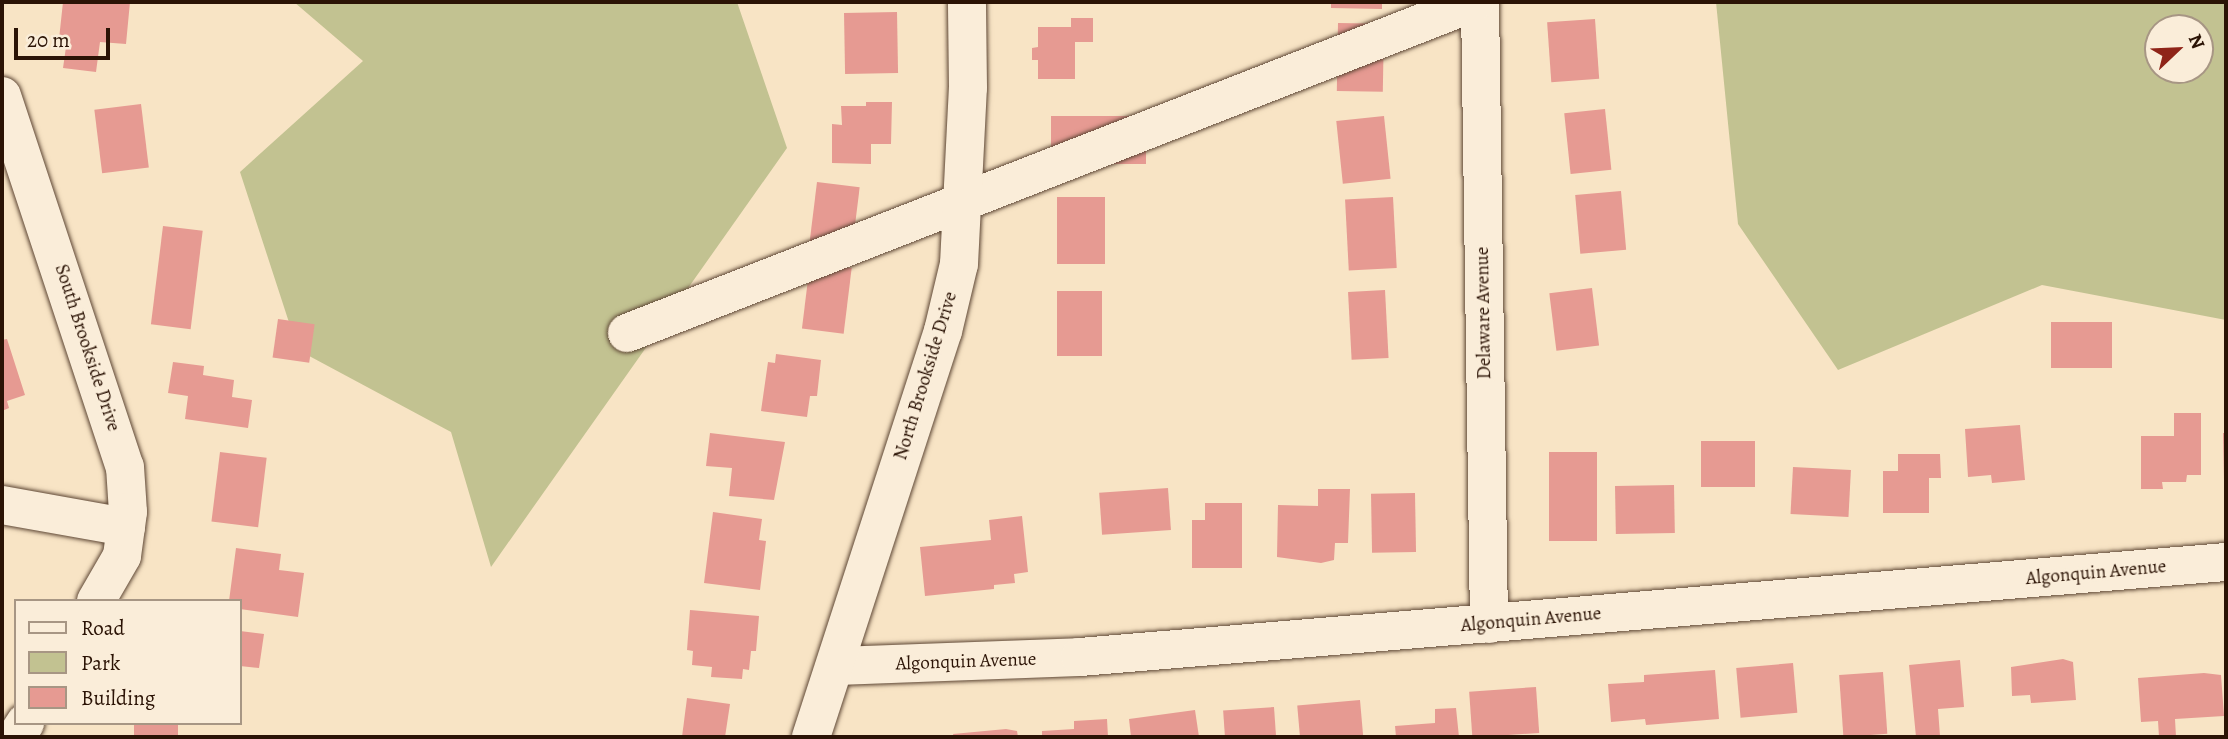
<!DOCTYPE html>
<html>
<head>
<meta charset="utf-8">
<style>
	body { margin:0 }
	#map { position:relative; width:2228px; height:739px; overflow:hidden; background:#f8e4c5; font-family:Alegreya,serif }
	div>[style] { position:absolute }
	[style*='--x'] { left:calc(var(--x)*1px); top:calc(var(--y)*1px); width:calc(var(--w)*1px); rotate:calc(var(--a)*1deg) }
	.green>* { inset:0; background:#c2c291 }
	.building>* { inset:0; background:#e69a92; transform-origin:0 0 }
	.roads { filter:drop-shadow(0 0 2px #5e4735) drop-shadow(0 0 2px #5e4735) }
	.minor>* { height:38px; margin:-19px; padding:0 19px; transform-origin:19px; border-radius:19px; background:#faedd9 }
	span { translate:-50% -50%; white-space:nowrap; text-align:center; line-height:1.15; -webkit-text-stroke:5px #faedd9; paint-order:stroke }
	.street-label { font-size:19px; color:#2b1305 }
	.frame { position:absolute; inset:0; border:4px solid #2b1305; pointer-events:none }
	.legend { position:absolute; left:14px; top:599px; width:228px; height:126px; box-sizing:border-box; background:#faedd9; border:2px solid #a79684; margin:0; padding:9px 12px; list-style:none; font-size:21px; color:#2b1305 }
	.legend li { display:flex; align-items:center; gap:14px; height:35px }
	.legend b { width:35px; border:2px solid #a79684 }
	.north { position:absolute; left:2144px; top:14px; width:70px; height:70px; box-sizing:border-box; background:#faedd9; border:2px solid #a79684; border-radius:50%; rotate:67deg; font-size:19px; font-weight:700; line-height:28px; text-align:center; color:#2b1305 }
	.north::after { content:''; display:block; margin:auto; width:24px; height:32px; background:#8f2418; clip-path:polygon(50% 0,100% 100%,50% 72%,0 100%) }
	.scale { position:absolute; left:14px; top:28px; width:96px; height:32px; box-sizing:border-box; border:4px solid #2b1305; border-top:0; padding-left:9px; font-size:21px; line-height:24px; white-space:nowrap; color:#2b1305; -webkit-text-stroke:5px #faedd9; paint-order:stroke }
</style>
</head>
<body>
<div id="map">
	<div class="green">
		<div style="clip-path:polygon(294px 2px,737px 2px,787px 148px,491px 567px,451px 432px,298px 350px,240px 172px,363px 61px)"></div>
		<div style="clip-path:polygon(evenodd,1716px 2px,2226px 2px,2226px 320px,2042px 285px,1838px 370px,1738px 224px,1716px 2px,2158px 28px,2200px 28px,2200px 70px,2158px 70px,2158px 28px)"></div>
	</div>
	<div class="building">
		<div style="clip-path:polygon(63px 2px,130px 2px,126px 44px,100px 42px,96px 72px,63px 68px,67px 40px,59px 39px)"></div>
		<div style="clip-path:polygon(1331px 2px,1382px 2px,1382px 9px,1331px 8px)"></div>
		<div style="left:897px;top:12px;width:61px;height:53px;rotate:89deg"></div>
		<div style="clip-path:polygon(1071px 18px,1093px 18px,1093px 42px,1075px 42px,1075px 79px,1038px 79px,1038px 60px,1032px 60px,1032px 48px,1038px 47px,1038px 27px,1071px 27px)"></div>
		<div style="left:1595px;top:19px;width:60px;height:48px;rotate:86deg"></div>
		<div style="left:1338px;top:23px;width:46px;height:68px;rotate:1deg"></div>
		<div style="clip-path:polygon(866px 102px,892px 102px,891px 144px,871px 144px,871px 164px,832px 163px,832px 124px,842px 125px,841px 106px,866px 106px)"></div>
		<div style="left:141px;top:104px;width:64px;height:47px;rotate:83deg"></div>
		<div style="left:1605px;top:109px;width:61px;height:41px;rotate:84deg"></div>
		<div style="left:1146px;top:116px;width:48px;height:95px;rotate:90deg"></div>
		<div style="left:1384px;top:116px;width:63px;height:48px;rotate:84deg"></div>
		<div style="left:817px;top:182px;width:43px;height:64px;rotate:7deg"></div>
		<div style="left:1621px;top:191px;width:59px;height:46px;rotate:85deg"></div>
		<div style="left:1057px;top:197px;width:48px;height:67px"></div>
		<div style="left:1393px;top:197px;width:71px;height:48px;rotate:87deg"></div>
		<div style="left:163px;top:226px;width:40px;height:99px;rotate:7deg"></div>
		<div style="left:810px;top:263px;width:42px;height:66px;rotate:7deg"></div>
		<div style="left:1592px;top:288px;width:58px;height:43px;rotate:83deg"></div>
		<div style="left:1385px;top:290px;width:68px;height:37px;rotate:87deg"></div>
		<div style="left:1057px;top:291px;width:45px;height:65px"></div>
		<div style="left:278px;top:319px;width:37px;height:39px;rotate:8deg"></div>
		<div style="left:2051px;top:322px;width:61px;height:46px"></div>
		<div style="clip-path:polygon(7px 339px,25px 395px,7px 401px,9px 408px,2px 411px,2px 340px)"></div>
		<div style="clip-path:polygon(776px 354px,821px 360px,817px 396px,810px 396px,807px 417px,761px 411px,768px 362px,775px 363px)"></div>
		<div style="clip-path:polygon(173px 362px,204px 366px,203px 375px,234px 380px,232px 397px,252px 400px,248px 428px,185px 419px,188px 396px,168px 393px)"></div>
		<div style="clip-path:polygon(2174px 413px,2201px 413px,2201px 475px,2187px 475px,2186px 482px,2162px 482px,2163px 489px,2141px 489px,2141px 436px,2174px 436px)"></div>
		<div style="clip-path:polygon(2020px 425px,2025px 480px,1992px 483px,1991px 475px,1968px 477px,1965px 429px)"></div>
		<div style="clip-path:polygon(710px 433px,785px 442px,774px 500px,729px 496px,732px 468px,706px 466px)"></div>
		<div style="clip-path:polygon(2223px 433px,2226px 433px,2226px 480px,2224px 480px)"></div>
		<div style="left:1755px;top:441px;width:46px;height:54px;rotate:90deg"></div>
		<div style="left:220px;top:452px;width:47px;height:70px;rotate:7deg"></div>
		<div style="left:1549px;top:452px;width:48px;height:89px"></div>
		<div style="clip-path:polygon(1898px 454px,1940px 454px,1941px 478px,1929px 478px,1929px 513px,1883px 513px,1883px 471px,1898px 471px)"></div>
		<div style="left:1793px;top:467px;width:58px;height:47px;rotate:3deg"></div>
		<div style="left:1674px;top:485px;width:48px;height:59px;rotate:89deg"></div>
		<div style="left:1168px;top:488px;width:42px;height:69px;rotate:86deg"></div>
		<div style="clip-path:polygon(1318px 489px,1350px 489px,1348px 543px,1335px 543px,1334px 560px,1321px 563px,1277px 557px,1278px 505px,1318px 506px)"></div>
		<div style="left:1415px;top:493px;width:59px;height:44px;rotate:89deg"></div>
		<div style="clip-path:polygon(1205px 503px,1242px 503px,1242px 568px,1192px 568px,1192px 520px,1205px 520px)"></div>
		<div style="clip-path:polygon(713px 512px,762px 519px,759px 540px,766px 541px,760px 590px,704px 583px)"></div>
		<div style="clip-path:polygon(1022px 516px,1028px 572px,1014px 574px,1015px 583px,994px 585px,994px 589px,925px 596px,920px 547px,991px 540px,989px 520px)"></div>
		<div style="clip-path:polygon(236px 548px,281px 554px,279px 570px,304px 573px,298px 617px,240px 609px,240px 601px,229px 601px)"></div>
		<div style="clip-path:polygon(690px 610px,759px 616px,756px 651px,751px 651px,749px 670px,743px 669px,742px 679px,711px 677px,712px 667px,692px 665px,693px 651px,687px 650px)"></div>
		<div style="clip-path:polygon(240px 631px,264px 634px,259px 668px,240px 666px)"></div>
		<div style="clip-path:polygon(2063px 659px,2073px 662px,2076px 700px,2031px 703px,2030px 695px,2012px 696px,2011px 667px)"></div>
		<div style="clip-path:polygon(1960px 660px,1964px 707px,1938px 709px,1940px 736px,1916px 737px,1909px 665px)"></div>
		<div style="left:1793px;top:663px;width:50px;height:57px;rotate:85deg"></div>
		<div style="clip-path:polygon(1715px 670px,1719px 719px,1646px 725px,1645px 719px,1611px 722px,1608px 684px,1644px 682px,1644px 675px)"></div>
		<div style="left:1883px;top:672px;width:62px;height:44px;rotate:86deg"></div>
		<div style="clip-path:polygon(2204px 673px,2221px 675px,2224px 716px,2175px 719px,2176px 737px,2159px 737px,2158px 721px,2141px 722px,2138px 678px)"></div>
		<div style="left:1536px;top:687px;width:46px;height:67px;rotate:86deg"></div>
		<div style="clip-path:polygon(687px 698px,730px 704px,725px 737px,682px 737px)"></div>
		<div style="left:1360px;top:700px;width:37px;height:63px;rotate:85deg"></div>
		<div style="left:1274px;top:707px;width:30px;height:51px;rotate:86deg"></div>
		<div style="clip-path:polygon(1456px 708px,1459px 737px,1396px 737px,1395px 726px,1435px 723px,1435px 709px)"></div>
		<div style="clip-path:polygon(1195px 710px,1199px 737px,1131px 737px,1129px 719px)"></div>
		<div style="clip-path:polygon(1107px 719px,1108px 737px,1042px 737px,1042px 731px,1074px 729px,1074px 721px)"></div>
		<div style="left:134px;top:723px;width:44px;height:14px"></div>
		<div style="clip-path:polygon(1006px 729px,1017px 731px,1018px 737px,954px 737px,953px 734px)"></div>
	</div>
	<div class="roads">
		<div class="minor">
			<div style="--x:1480;--y:2;--w:622;--a:89.17"></div>
			<div style="--x:2;--y:96;--w:391;--a:71.7"></div>
			<div style="--x:125;--y:467;--w:45;--a:86.2"></div>
			<div style="--x:128;--y:512;--w:44;--a:97.8"></div>
			<div style="--x:122;--y:556;--w:52;--a:120"></div>
			<div style="--x:627;--y:333;--w:910;--a:-21.32"></div>
			<div style="--x:2;--y:505;--w:126;--a:10.1"></div>
			<div style="--x:836;--y:666;--w:244;--a:-2.1"></div>
			<div style="--x:1080;--y:657;--w:1150;--a:-4.74"></div>
			<div style="--x:16;--y:737;--w:17;--a:-57"></div>
			<div style="--x:811;--y:737;--w:427;--a:-72"></div>
			<div style="--x:943;--y:331;--w:69;--a:-76.6"></div>
			<div style="--x:959;--y:264;--w:176;--a:-87.1"></div>
			<div style="--x:968;--y:88;--w:86;--a:-90.7"></div>
		</div>
	</div>
	<div class="street-label">
		<span style="left:1484px;top:313px;rotate:-91deg">Delaware Avenue</span>
		<span style="left:87px;top:348px;rotate:72deg">South Brookside Drive</span>
		<span style="left:926px;top:376px;rotate:-73deg">North Brookside Drive</span>
		<span style="left:2096px;top:573px;rotate:-5deg">Algonquin Avenue</span>
		<span style="left:1531px;top:620px;rotate:-5deg">Algonquin Avenue</span>
		<span style="left:966px;top:662px;rotate:-2deg">Algonquin Avenue</span>
	</div>
	<div class="frame"></div>
	<ul class="legend">
	<li><b style="height:9px;background:#faedd9"></b>Road</li>
	<li><b style="height:19px;background:#c2c291"></b>Park</li>
	<li><b style="height:19px;background:#e69a92"></b>Building</li>
	</ul>
	<div class="north">N</div>
	<div class="scale">20 m</div>
</div>
</body>
</html>
